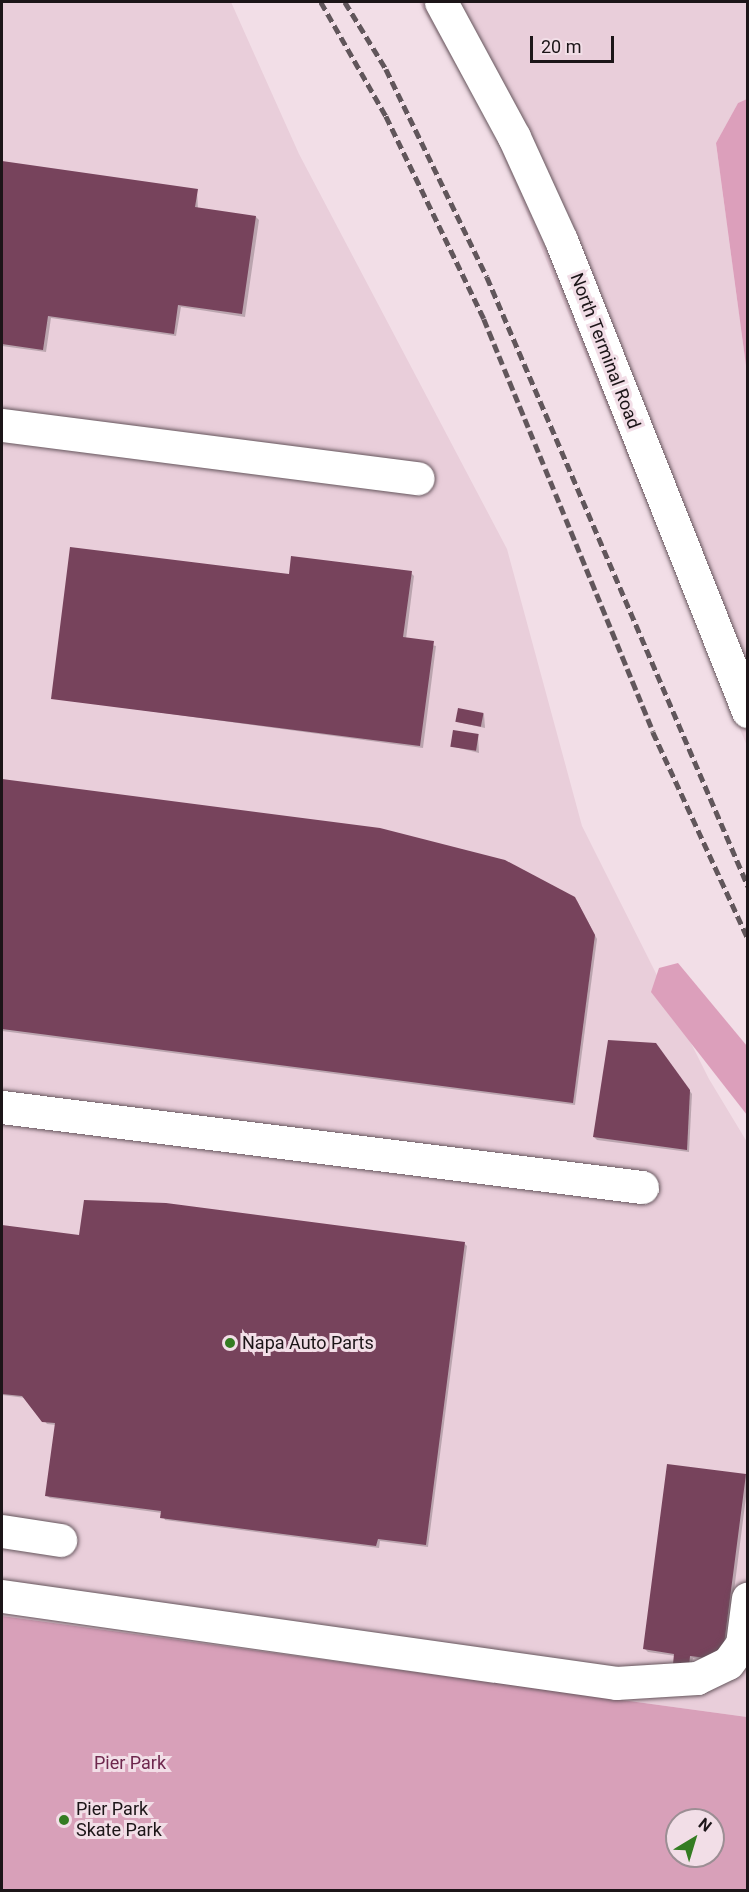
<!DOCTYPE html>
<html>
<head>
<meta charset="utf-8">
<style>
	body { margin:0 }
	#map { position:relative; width:749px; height:1892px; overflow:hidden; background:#f2dee7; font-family:Roboto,sans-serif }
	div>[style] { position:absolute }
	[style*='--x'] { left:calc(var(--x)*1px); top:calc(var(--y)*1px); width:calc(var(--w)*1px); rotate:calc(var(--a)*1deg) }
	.built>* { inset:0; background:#e9ceda }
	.green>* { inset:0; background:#d8a0b9 }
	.forest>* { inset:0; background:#dc9fbb }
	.shadow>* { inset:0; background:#0003 }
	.building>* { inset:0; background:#77435c; transform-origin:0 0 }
	.roads { filter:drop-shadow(0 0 2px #66565d) drop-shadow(0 0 2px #66565d) }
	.minor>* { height:33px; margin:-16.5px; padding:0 16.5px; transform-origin:16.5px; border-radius:16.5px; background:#fff }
	.rail>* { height:4.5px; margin-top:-2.25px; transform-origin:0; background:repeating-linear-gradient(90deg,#61565b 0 9px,transparent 0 13.5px) }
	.dots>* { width:16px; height:16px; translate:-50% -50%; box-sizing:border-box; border:3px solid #f2dee7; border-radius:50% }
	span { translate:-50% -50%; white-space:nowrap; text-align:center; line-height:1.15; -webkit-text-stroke:6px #f2dee7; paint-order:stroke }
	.street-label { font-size:18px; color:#1c1518 }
	.poi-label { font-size:18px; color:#1c1518 }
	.left { translate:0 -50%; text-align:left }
	.park-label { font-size:18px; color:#6e274d }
	.frame { position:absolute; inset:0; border:3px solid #1c1518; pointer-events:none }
	.north { position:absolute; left:665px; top:1808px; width:60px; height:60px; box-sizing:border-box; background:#f2dee7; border:2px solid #9c8e94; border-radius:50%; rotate:38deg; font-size:16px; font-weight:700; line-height:24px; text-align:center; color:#1c1518 }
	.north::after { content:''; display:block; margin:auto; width:21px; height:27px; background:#347c22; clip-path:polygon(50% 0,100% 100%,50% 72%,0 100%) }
	.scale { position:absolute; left:530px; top:36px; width:84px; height:27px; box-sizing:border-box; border:3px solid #1c1518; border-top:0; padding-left:8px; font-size:18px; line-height:21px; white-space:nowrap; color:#1c1518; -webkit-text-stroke:4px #f2dee7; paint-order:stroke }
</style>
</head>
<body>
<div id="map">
	<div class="built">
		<div style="clip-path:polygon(2px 2px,231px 2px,299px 154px,507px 549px,582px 826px,709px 1079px,747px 1142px,747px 1717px,2px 1616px)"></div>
		<div style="clip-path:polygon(419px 2px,747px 2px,747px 99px,738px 103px,716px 143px,747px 373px,747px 746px,493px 131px)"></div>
	</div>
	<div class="green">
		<div style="clip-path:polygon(evenodd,2px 1616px,747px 1717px,747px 1890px,2px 1890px,2px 1616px,677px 1820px,713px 1820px,713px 1856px,677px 1856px,677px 1820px)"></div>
	</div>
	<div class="forest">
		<div style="clip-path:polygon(747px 99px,747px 373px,716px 143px,738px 103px)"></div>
		<div style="clip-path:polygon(678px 963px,747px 1046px,747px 1115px,651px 992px,659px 968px)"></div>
	</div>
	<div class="shadow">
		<div style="clip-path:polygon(2px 162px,197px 191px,198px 209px,256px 217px,259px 220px,245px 317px,181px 307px,176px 336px,51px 318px,46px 352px,2px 346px)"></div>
		<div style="clip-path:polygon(411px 573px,414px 576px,406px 639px,436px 646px,423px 748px,53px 698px,290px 576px)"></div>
		<div style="clip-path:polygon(484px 714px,485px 728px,458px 722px)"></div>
		<div style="clip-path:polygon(478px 735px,479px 753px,451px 746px)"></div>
		<div style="clip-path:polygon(2px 781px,380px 829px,577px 901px,597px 939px,575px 1105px,2px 1031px)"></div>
		<div style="clip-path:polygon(659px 1048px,692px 1094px,689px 1152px,597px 1140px,594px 1137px)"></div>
		<div style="clip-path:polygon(2px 1227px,80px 1237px,464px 1243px,467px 1246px,428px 1547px,380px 1541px,379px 1548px,165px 1520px,162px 1513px,50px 1498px,47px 1496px,56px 1425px,47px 1424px,26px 1398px,2px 1395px)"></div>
		<div style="clip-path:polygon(745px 1475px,748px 1481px,725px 1662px,693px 1658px,691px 1668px,676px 1656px,648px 1652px,645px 1649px)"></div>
	</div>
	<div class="building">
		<div style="clip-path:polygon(2px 161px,198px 189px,195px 207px,256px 216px,242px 314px,178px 305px,174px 334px,48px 316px,43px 350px,2px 344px)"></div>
		<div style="clip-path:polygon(70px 547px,289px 574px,291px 556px,412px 571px,403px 637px,434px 641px,420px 746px,51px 699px)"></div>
		<div style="left:458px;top:708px;width:26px;height:14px;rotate:11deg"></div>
		<div style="left:453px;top:730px;width:26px;height:17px;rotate:9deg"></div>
		<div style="clip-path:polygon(2px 779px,380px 828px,505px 860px,575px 897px,595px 935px,573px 1103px,2px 1029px)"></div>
		<div style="clip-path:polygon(608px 1040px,656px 1043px,690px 1090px,687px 1150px,593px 1137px)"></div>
		<div style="clip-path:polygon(84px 1200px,166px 1203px,465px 1242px,426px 1545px,378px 1539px,376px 1546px,160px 1518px,161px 1511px,45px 1496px,55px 1423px,42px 1422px,22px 1396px,2px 1394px,2px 1225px,79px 1235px)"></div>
		<div style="clip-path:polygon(667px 1464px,746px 1474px,722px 1660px,690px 1656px,689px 1666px,673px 1664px,674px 1654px,643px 1649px)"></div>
	</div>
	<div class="roads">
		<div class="minor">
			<div style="--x:441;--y:2;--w:153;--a:61.6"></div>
			<div style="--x:514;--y:137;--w:113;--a:65.5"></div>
			<div style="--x:561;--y:240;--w:507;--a:68.35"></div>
			<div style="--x:2;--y:425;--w:419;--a:7.3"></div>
			<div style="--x:2;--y:1107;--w:645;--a:7.13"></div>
			<div style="--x:2;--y:1531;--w:59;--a:8.8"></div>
			<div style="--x:2;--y:1596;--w:620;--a:8.06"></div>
			<div style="--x:616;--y:1683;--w:81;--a:-3.5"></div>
			<div style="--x:697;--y:1678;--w:34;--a:-26"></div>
			<div style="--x:728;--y:1663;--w:24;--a:-54"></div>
			<div style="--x:742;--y:1644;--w:46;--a:-82.6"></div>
		</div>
	</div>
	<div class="rail">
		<div style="--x:321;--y:2;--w:131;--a:60.3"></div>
		<div style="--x:386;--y:116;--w:225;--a:64.2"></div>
		<div style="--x:484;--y:319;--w:446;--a:67.7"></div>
		<div style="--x:653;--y:732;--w:228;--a:65.3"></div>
		<div style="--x:345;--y:2;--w:79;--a:58.5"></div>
		<div style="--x:386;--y:69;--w:231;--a:64.1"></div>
		<div style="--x:487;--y:277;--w:663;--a:66.8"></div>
	</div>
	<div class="dots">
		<div style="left:230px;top:1343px;background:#347c22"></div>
		<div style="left:64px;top:1820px;background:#347c22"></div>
	</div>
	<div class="street-label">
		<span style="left:605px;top:351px;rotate:69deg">North Terminal Road</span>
	</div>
	<div class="poi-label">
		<span class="left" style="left:242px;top:1343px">Napa Auto Parts</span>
		<span class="left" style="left:76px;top:1820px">Pier Park<br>Skate Park</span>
	</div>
	<div class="park-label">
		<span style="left:130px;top:1763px">Pier Park</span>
	</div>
	<div class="frame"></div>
	<div class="north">N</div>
	<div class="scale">20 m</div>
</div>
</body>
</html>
